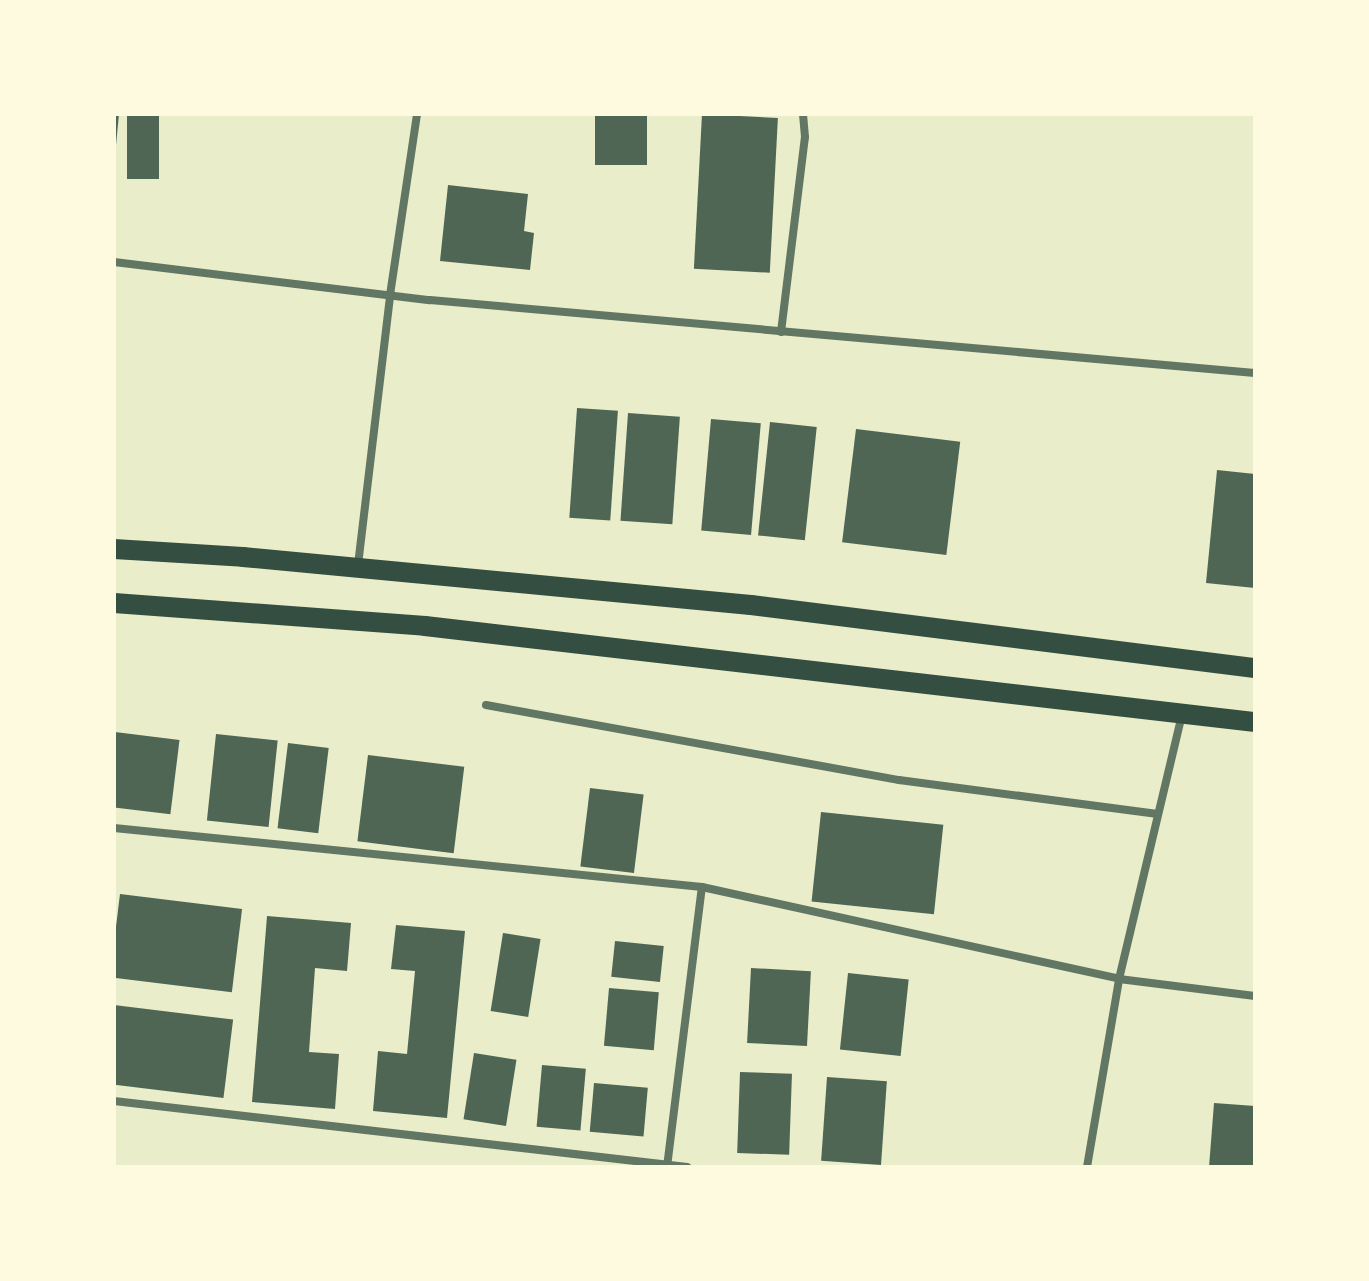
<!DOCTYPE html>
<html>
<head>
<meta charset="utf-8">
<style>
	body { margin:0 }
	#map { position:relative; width:1369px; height:1281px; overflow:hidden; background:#e9edc9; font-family:Manrope,sans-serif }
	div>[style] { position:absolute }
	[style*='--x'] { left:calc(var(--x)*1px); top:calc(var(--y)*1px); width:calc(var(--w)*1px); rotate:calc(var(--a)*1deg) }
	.building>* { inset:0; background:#4f6655; transform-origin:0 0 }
	.minor>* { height:8px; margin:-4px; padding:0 4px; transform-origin:4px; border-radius:4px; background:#617663 }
	.primary>* { height:20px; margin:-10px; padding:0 10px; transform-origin:10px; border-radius:10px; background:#344e41 }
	span { translate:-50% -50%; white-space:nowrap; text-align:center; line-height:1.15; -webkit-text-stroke:6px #fefae0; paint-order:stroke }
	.frame { position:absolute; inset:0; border:116px solid #fefae0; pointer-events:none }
</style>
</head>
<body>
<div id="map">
	<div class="building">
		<div style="clip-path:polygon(114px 114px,119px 114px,116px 145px,114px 145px)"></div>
		<div style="left:127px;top:114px;width:32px;height:65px"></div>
		<div style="left:595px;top:114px;width:52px;height:51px"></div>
		<div style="left:702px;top:114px;width:76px;height:155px;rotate:3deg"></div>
		<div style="clip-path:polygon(448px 185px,528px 194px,524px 231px,534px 233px,530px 270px,440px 261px)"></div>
		<div style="left:577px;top:408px;width:41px;height:110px;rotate:4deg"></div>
		<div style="left:628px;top:413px;width:52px;height:108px;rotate:4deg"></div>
		<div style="left:711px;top:419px;width:50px;height:112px;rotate:5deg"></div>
		<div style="left:770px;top:422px;width:47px;height:114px;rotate:6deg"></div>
		<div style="left:856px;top:429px;width:105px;height:114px;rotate:7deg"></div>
		<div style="clip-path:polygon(1217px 470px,1255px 474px,1255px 588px,1206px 583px)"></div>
		<div style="left:115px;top:732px;width:65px;height:75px;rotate:7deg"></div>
		<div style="left:216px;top:734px;width:62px;height:87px;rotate:6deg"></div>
		<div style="left:288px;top:743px;width:41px;height:86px;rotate:7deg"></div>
		<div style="left:368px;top:755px;width:97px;height:87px;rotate:7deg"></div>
		<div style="left:590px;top:788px;width:54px;height:79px;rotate:7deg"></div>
		<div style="left:821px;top:812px;width:123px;height:90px;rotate:6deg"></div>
		<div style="left:120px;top:894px;width:123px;height:84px;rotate:7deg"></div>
		<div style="clip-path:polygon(267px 916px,351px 923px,347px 971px,315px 968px,309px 1052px,339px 1054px,335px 1109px,252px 1102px)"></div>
		<div style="clip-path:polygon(396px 925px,465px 931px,447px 1118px,373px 1111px,378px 1051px,407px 1054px,415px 971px,391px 969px)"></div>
		<div style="left:503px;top:933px;width:38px;height:79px;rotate:9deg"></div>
		<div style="left:615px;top:941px;width:49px;height:36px;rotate:6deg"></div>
		<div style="left:751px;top:968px;width:60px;height:75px;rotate:3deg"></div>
		<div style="left:848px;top:973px;width:61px;height:77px;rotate:6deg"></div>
		<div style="left:609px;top:988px;width:50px;height:58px;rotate:5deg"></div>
		<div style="left:114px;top:1005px;width:120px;height:79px;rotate:7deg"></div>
		<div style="left:474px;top:1053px;width:43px;height:67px;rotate:9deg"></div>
		<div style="left:542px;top:1065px;width:44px;height:62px;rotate:5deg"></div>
		<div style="left:740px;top:1072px;width:52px;height:81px;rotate:2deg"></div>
		<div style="left:827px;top:1077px;width:60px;height:84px;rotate:4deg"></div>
		<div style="left:594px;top:1083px;width:54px;height:49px;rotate:5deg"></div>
		<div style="clip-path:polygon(1214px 1103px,1255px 1106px,1255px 1167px,1209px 1167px)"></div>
	</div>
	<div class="minor">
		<div style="--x:114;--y:262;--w:318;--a:6.9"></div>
		<div style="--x:430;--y:300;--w:828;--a:5.06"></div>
		<div style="--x:781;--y:332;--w:196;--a:-83"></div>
		<div style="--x:805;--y:137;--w:23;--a:-95"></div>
		<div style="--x:358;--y:565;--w:272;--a:-83.2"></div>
		<div style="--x:390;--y:295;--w:183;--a:-81.5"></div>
		<div style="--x:486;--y:705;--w:420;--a:10.3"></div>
		<div style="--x:899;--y:780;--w:261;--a:7.5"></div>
		<div style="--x:114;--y:828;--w:591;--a:5.73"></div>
		<div style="--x:702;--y:887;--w:427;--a:12.4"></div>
		<div style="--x:1119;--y:979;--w:137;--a:7.1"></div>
		<div style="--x:114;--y:1101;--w:577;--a:6.57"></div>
		<div style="--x:667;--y:1167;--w:282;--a:-82.9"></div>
		<div style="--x:1087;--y:1167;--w:191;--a:-80.3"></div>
		<div style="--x:1119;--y:979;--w:271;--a:-76.6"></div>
	</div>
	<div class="primary">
		<div style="--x:114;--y:549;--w:129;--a:3.5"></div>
		<div style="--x:243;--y:557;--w:510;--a:5.4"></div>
		<div style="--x:751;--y:605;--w:508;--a:7.13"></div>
		<div style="--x:114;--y:603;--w:312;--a:4.2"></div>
		<div style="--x:425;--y:626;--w:836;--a:6.6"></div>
	</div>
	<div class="frame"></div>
</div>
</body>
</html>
